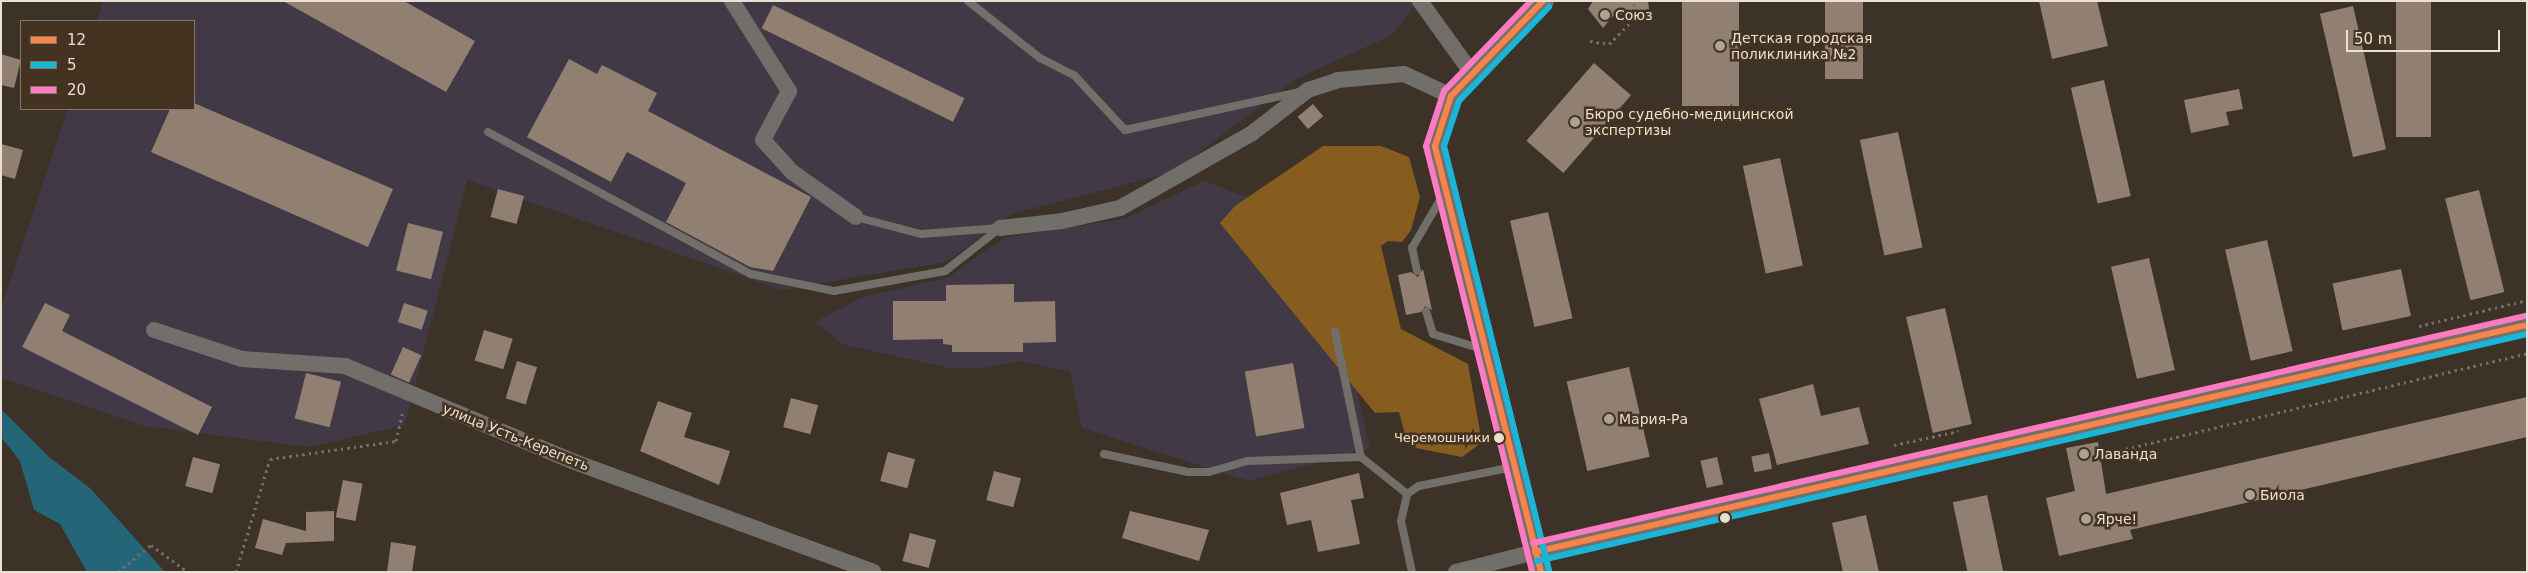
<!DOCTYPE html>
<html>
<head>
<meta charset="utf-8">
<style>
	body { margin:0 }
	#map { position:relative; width:2528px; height:573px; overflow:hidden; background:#3c3228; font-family:"DejaVu Sans",sans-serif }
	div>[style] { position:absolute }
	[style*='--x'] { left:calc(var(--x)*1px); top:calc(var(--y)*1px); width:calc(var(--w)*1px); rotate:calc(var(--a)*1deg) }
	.industrial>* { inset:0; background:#413946 }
	.forest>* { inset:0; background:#865c1f }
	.water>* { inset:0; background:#256578 }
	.building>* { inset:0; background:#918072; transform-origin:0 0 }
	.path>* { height:3px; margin-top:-1.5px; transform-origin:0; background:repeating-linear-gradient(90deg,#726e68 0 2.5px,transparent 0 6.5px) }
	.service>* { height:8px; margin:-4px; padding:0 4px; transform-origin:4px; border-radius:4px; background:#726e69 }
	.minor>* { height:16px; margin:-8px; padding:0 8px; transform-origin:8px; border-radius:8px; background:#726e69 }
	.secondary>* { height:22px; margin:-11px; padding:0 11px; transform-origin:11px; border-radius:11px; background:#747069 }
	.bus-1>* { height:6px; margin:-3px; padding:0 3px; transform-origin:3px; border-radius:3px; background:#f8844c }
	.bus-2>* { height:6px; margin:-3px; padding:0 3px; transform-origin:3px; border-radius:3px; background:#1ab6d8 }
	.bus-3>* { height:6px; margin:-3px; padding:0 3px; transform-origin:3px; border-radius:3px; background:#fe7ac1 }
	.dots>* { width:14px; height:14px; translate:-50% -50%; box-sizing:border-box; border:2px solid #443320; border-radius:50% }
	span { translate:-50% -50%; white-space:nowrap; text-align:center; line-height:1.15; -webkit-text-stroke:5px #443320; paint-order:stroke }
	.bus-label { font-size:13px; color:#e9dfd3 }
	.right { translate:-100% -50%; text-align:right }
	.poi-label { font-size:14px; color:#e9dfd3 }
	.left { translate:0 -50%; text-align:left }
	.street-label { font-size:14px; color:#e9dfd3 }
	.frame { position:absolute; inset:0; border:2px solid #e9dfd3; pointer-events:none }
	.legend { position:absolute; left:20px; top:20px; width:175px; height:90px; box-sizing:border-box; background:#443320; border:1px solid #867868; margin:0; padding:6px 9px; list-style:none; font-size:15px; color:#e9dfd3 }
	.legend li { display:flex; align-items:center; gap:10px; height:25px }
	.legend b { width:25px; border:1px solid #867868 }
	.scale { position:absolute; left:2346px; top:30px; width:154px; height:22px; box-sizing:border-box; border:2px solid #e9dfd3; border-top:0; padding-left:6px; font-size:15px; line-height:18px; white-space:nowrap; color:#e9dfd3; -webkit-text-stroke:4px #443320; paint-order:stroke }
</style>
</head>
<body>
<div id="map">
	<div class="industrial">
		<div style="clip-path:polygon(103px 1px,1418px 1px,1392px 35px,1296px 79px,1173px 172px,1011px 214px,946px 262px,782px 290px,467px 180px,405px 425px,310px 447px,144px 426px,1px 378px,1px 308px,68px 109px,194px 109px,194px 21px,97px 21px)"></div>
		<div style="clip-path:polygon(1204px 181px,1303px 218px,1329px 266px,1370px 448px,1249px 481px,1082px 428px,1070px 372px,1020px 361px,985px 368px,949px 368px,842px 344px,815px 322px,863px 297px,947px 278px,1004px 238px,1124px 219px)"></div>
	</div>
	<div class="forest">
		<div style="clip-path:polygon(1323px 146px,1381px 146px,1409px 157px,1420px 197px,1411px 230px,1402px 242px,1388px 241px,1381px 246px,1401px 329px,1468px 364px,1480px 431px,1478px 445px,1462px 457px,1416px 448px,1407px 442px,1399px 412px,1375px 413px,1220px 223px,1235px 206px)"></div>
	</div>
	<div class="water">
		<div style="clip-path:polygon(1px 409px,49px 457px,91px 489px,165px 572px,87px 572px,60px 524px,34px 510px,20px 461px,1px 437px)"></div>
	</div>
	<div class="building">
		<div style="clip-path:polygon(283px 1px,404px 1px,475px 41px,446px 92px)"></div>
		<div style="clip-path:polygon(1593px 1px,1648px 1px,1649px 9px,1613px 16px,1603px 28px,1588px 9px)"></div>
		<div style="left:1682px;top:1px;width:57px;height:105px"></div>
		<div style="left:1825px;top:1px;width:38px;height:78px"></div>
		<div style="clip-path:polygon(2039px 1px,2097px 1px,2108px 46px,2052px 59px)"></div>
		<div style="left:2396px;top:1px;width:35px;height:136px"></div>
		<div style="left:773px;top:5px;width:213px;height:26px;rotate:26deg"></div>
		<div style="left:2353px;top:6px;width:147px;height:34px;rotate:77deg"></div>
		<div style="clip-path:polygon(1px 54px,21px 60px,14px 88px,1px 85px)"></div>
		<div style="clip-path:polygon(569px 59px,597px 74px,602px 65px,657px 93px,648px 111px,811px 197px,773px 271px,750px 267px,666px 222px,686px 183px,627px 152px,611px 182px,527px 137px)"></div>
		<div style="left:1594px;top:63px;width:49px;height:103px;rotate:41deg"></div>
		<div style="left:2104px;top:80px;width:119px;height:34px;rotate:77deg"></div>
		<div style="clip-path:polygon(2239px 89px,2243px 109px,2226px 112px,2229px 125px,2191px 133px,2184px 100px)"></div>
		<div style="clip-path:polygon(194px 103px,393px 189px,368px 247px,151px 152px,170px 109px,194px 109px)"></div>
		<div style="left:1313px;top:104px;width:16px;height:20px;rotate:50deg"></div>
		<div style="left:1898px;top:132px;width:118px;height:39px;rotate:78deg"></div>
		<div style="clip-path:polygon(1px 144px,23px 150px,15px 179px,1px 175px)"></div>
		<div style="left:1780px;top:158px;width:110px;height:38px;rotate:78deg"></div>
		<div style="left:498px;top:189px;width:27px;height:29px;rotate:15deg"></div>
		<div style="left:2479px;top:190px;width:105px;height:35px;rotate:76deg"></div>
		<div style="left:1548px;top:212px;width:109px;height:39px;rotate:77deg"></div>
		<div style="left:408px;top:223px;width:36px;height:49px;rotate:14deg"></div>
		<div style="left:2267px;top:240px;width:114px;height:43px;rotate:77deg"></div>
		<div style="left:2149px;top:258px;width:115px;height:39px;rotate:77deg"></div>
		<div style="clip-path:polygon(1423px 269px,1432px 310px,1425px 306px,1421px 312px,1406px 315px,1398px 275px,1411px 272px,1418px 277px)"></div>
		<div style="left:2401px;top:269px;width:48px;height:70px;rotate:78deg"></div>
		<div style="clip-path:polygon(1014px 284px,1014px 302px,1055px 301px,1056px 342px,1023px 343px,1023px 352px,952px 352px,952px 345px,943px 344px,943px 339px,893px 340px,893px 301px,946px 301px,946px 285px)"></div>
		<div style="clip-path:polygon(45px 303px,70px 315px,62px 331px,212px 407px,198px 435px,22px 347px)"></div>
		<div style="left:404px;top:303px;width:25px;height:20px;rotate:18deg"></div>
		<div style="left:1945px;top:308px;width:119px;height:40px;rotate:77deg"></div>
		<div style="left:484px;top:330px;width:30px;height:32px;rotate:17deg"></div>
		<div style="left:403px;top:347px;width:20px;height:30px;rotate:24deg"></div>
		<div style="left:517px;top:361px;width:21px;height:39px;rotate:17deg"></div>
		<div style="left:1293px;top:363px;width:66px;height:49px;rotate:80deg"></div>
		<div style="left:1629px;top:367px;width:92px;height:64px;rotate:77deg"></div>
		<div style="left:306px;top:373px;width:36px;height:47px;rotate:14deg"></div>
		<div style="clip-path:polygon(1813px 384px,1821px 416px,1859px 407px,1869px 444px,1777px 465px,1759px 399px)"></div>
		<div style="clip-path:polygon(2527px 397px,2527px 437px,2130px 530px,2133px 539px,2059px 556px,2046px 498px,2075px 491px,2066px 448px,2098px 442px,2106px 494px)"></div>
		<div style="left:791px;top:398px;width:28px;height:30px;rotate:15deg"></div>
		<div style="clip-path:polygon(658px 401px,692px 413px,684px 437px,730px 451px,719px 485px,640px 451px)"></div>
		<div style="left:888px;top:452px;width:28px;height:30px;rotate:15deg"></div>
		<div style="left:1769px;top:453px;width:16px;height:18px;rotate:79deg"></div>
		<div style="left:193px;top:457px;width:28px;height:30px;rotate:15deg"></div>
		<div style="left:1717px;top:457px;width:28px;height:17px;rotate:77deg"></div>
		<div style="left:994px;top:471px;width:28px;height:30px;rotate:15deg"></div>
		<div style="clip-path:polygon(1359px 473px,1364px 498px,1351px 500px,1360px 544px,1318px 552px,1311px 520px,1287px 525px,1280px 493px)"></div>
		<div style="left:343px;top:480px;width:20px;height:38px;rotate:11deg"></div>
		<div style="left:1987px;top:495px;width:79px;height:35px;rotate:78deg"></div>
		<div style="clip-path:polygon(334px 511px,334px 541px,286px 543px,282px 555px,255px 548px,263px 519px,306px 531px,306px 512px)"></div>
		<div style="clip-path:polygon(1130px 511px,1209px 530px,1199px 561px,1122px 538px)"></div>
		<div style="clip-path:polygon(1866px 515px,1879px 572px,1843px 572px,1832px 523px)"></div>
		<div style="left:910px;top:533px;width:27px;height:29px;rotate:15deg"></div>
		<div style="clip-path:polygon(391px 542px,416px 546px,412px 572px,387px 572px)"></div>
	</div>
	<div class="path">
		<div style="--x:1590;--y:41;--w:19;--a:9"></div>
		<div style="--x:1609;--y:44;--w:35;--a:-45"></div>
		<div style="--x:1634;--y:19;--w:18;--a:-90"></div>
		<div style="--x:2419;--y:326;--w:111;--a:-13.5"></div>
		<div style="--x:1894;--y:445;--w:66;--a:-12.2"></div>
		<div style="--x:2113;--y:452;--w:426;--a:-13.4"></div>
		<div style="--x:118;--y:572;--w:43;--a:-39.3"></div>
		<div style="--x:151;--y:545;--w:46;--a:36.1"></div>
		<div style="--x:236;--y:572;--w:118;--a:-73.3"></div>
		<div style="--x:270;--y:459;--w:127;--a:-8.1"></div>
		<div style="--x:396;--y:441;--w:32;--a:-77"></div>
	</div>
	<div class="service">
		<div style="--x:968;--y:1;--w:92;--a:38.4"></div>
		<div style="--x:1040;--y:58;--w:38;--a:27"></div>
		<div style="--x:1074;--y:75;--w:75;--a:47.2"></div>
		<div style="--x:1125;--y:130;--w:178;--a:-12.3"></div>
		<div style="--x:488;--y:132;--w:299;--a:28.4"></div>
		<div style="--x:751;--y:274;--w:85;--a:11.6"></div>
		<div style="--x:834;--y:291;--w:113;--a:-10.2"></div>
		<div style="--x:945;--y:271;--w:70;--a:-38"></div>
		<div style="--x:856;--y:217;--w:67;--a:14.7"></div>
		<div style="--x:921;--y:234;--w:79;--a:-4.3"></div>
		<div style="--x:1417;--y:271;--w:24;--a:-102"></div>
		<div style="--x:1412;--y:248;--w:61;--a:-59.7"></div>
		<div style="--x:1426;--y:311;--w:24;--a:73"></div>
		<div style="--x:1433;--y:334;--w:51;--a:17"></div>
		<div style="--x:1335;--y:332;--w:128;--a:78.3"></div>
		<div style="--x:1361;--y:457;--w:59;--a:38.8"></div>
		<div style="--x:1104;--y:454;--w:86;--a:12.1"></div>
		<div style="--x:1188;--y:472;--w:21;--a:0"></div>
		<div style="--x:1209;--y:472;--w:40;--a:-16"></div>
		<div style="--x:1247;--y:461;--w:114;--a:-2"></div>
		<div style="--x:1412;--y:572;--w:52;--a:-102.2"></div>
		<div style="--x:1401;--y:521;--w:28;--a:-77"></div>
		<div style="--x:1407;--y:494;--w:14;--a:-34"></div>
		<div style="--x:1419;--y:486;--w:96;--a:-11.4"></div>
	</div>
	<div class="minor">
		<div style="--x:732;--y:1;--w:107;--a:57.7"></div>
		<div style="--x:789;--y:91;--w:55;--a:118"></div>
		<div style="--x:763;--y:140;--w:43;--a:47.8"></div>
		<div style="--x:792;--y:172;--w:78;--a:35.1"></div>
		<div style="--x:1420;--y:1;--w:87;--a:54.3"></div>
		<div style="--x:1000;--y:228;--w:62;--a:-6.4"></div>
		<div style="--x:1062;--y:221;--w:59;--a:-12.6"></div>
		<div style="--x:1120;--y:208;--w:150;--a:-29.5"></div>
		<div style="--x:1251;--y:134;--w:72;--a:-37.7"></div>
		<div style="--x:1308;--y:90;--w:32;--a:-18"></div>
		<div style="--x:1338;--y:80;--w:66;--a:-5.2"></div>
		<div style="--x:1404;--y:74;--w:52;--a:25.1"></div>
		<div style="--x:154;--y:330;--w:93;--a:18.2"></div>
		<div style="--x:242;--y:359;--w:103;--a:3.9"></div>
		<div style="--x:345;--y:366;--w:246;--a:22.7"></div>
		<div style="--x:572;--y:461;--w:321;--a:20.2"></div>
		<div style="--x:1456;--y:572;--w:81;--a:-14.2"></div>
	</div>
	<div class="secondary">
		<div style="--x:1535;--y:552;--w:1018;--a:-12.89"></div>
		<div style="--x:1541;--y:572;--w:439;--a:-104"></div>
		<div style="--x:1435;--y:146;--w:52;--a:-72.3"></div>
		<div style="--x:1451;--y:96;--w:132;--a:-45.9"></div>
	</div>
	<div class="bus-1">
		<div style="--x:1535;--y:552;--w:1018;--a:-12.89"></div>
		<div style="--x:1541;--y:572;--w:439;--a:-104"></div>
		<div style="--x:1435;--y:146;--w:52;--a:-72.3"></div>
		<div style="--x:1451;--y:96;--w:132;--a:-45.9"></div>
	</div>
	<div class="bus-2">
		<div style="--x:1549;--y:7;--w:130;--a:133.8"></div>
		<div style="--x:1459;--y:101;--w:47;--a:108.4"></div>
		<div style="--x:1444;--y:146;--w:437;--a:76.1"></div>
		<div style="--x:1537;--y:561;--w:1016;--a:-12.91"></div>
	</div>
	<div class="bus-3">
		<div style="--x:1531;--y:1;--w:125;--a:134"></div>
		<div style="--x:1444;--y:91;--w:58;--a:108.1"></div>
		<div style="--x:1426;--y:146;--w:439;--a:76"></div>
		<div style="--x:1533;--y:543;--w:1018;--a:-12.89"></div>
	</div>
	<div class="dots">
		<div style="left:1605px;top:15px;background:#aca297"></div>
		<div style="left:1720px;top:46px;background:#aca297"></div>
		<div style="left:1575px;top:122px;background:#aca297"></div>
		<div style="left:1609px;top:419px;background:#aca297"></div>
		<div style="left:1499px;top:438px;background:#e9dfd3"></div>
		<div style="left:2084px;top:454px;background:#aca297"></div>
		<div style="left:2250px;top:495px;background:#aca297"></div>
		<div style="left:1725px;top:518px;background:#e9dfd3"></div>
		<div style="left:2086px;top:519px;background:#aca297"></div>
	</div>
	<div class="bus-label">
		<span class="right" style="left:1490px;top:438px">Черемошники</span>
	</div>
	<div class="poi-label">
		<span class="left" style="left:1615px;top:15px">Союз</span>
		<span class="left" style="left:1731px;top:46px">Детская городская<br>поликлиника №2</span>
		<span class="left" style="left:1585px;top:122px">Бюро судебно-медицинской<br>экспертизы</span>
		<span class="left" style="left:1619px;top:419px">Мария-Ра</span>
		<span class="left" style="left:2094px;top:454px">Лаванда</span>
		<span class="left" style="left:2260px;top:495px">Биола</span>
		<span class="left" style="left:2096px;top:519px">Ярче!</span>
	</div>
	<div class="street-label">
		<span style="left:516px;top:437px;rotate:22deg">улица Усть-Керепеть</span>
	</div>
	<div class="frame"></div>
	<ul class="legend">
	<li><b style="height:6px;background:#f8844c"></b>12</li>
	<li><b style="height:6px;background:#1ab6d8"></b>5</li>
	<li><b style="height:6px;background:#fe7ac1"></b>20</li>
	</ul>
	<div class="scale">50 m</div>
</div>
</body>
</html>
